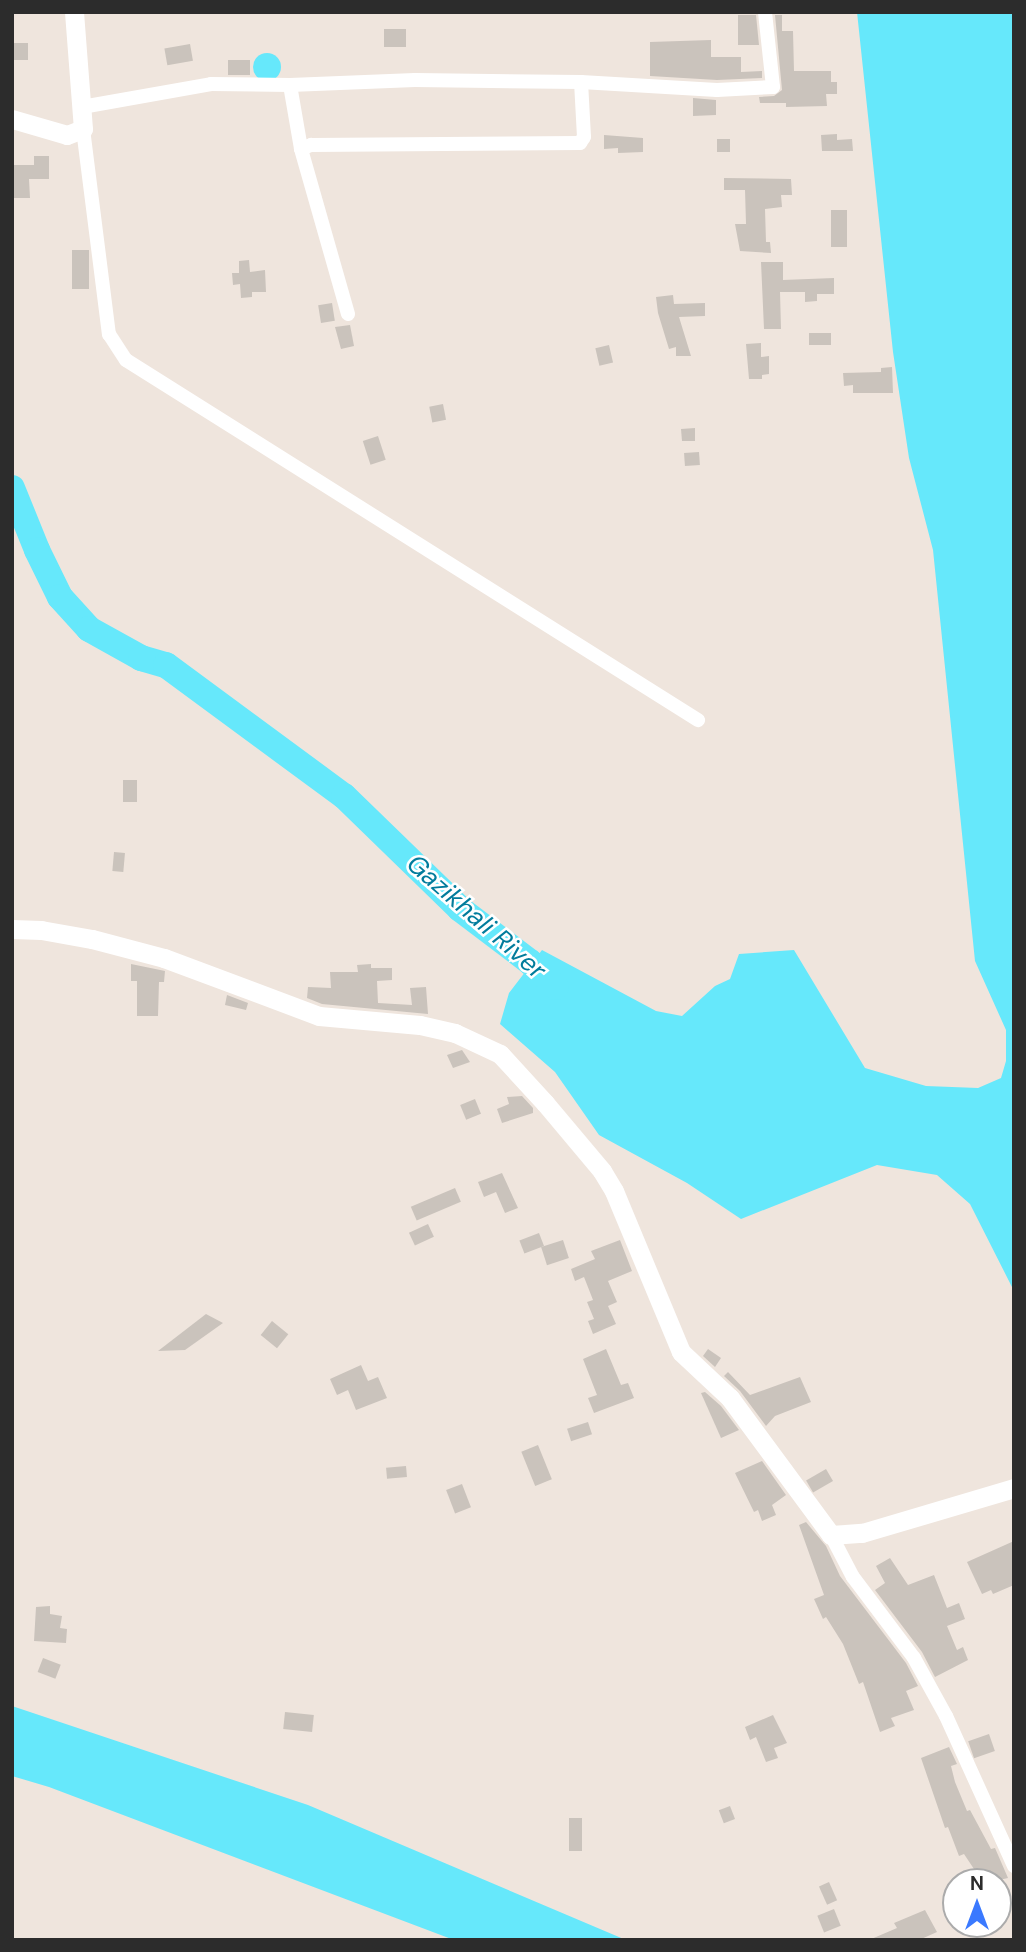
<!DOCTYPE html>
<html>
<head>
<meta charset="utf-8">
<style>
	body { margin:0 }
	#map { position:relative; width:1026px; height:1952px; overflow:hidden; background:#efe5dd; font-family:"DM Sans",sans-serif }
	div>[style] { position:absolute }
	[style*='--x'] { left:calc(var(--x)*1px); top:calc(var(--y)*1px); width:calc(var(--w)*1px); rotate:calc(var(--a)*1deg) }
	.water>* { inset:0; background:#66e8fb }
	.round { border-radius:50% }
	.river>* { height:26px; margin:-13px; padding:0 13px; transform-origin:13px; border-radius:13px; background:#66e8fb }
	.building>* { inset:0; background:#cac3bc; transform-origin:0 0 }
	.street>* { height:14px; margin:-7px; padding:0 7px; transform-origin:7px; border-radius:7px; background:#fff }
	.secondary>* { height:19px; margin:-9.5px; padding:0 9.5px; transform-origin:9.5px; border-radius:9.5px; background:#fff }
	span { translate:-50% -50%; white-space:nowrap; text-align:center; line-height:1.15; -webkit-text-stroke:5px #fff; paint-order:stroke }
	.water-label { font-size:26px; color:#027c9c; font-style:italic }
	.frame { position:absolute; inset:0; border:14px solid #2c2c2c; pointer-events:none }
	.north { position:absolute; left:942px; top:1868px; width:70px; height:70px; box-sizing:border-box; background:#fff; border:2px solid #ababab; border-radius:50%; rotate:0deg; font-size:19px; font-weight:700; line-height:28px; text-align:center; color:#2c2c2c }
	.north::after { content:''; display:block; margin:auto; width:24px; height:32px; background:#3a79ff; clip-path:polygon(50% 0,100% 100%,50% 72%,0 100%) }
</style>
</head>
<body>
<div id="map">
	<div class="water">
		<div style="clip-path:polygon(857px 12px,1014px 12px,1014px 1291px,970px 1204px,937px 1175px,877px 1165px,741px 1219px,687px 1183px,599px 1135px,555px 1072px,500px 1024px,509px 993px,542px 950px,656px 1011px,682px 1016px,715px 986px,730px 979px,739px 954px,794px 950px,865px 1068px,926px 1086px,978px 1088px,1001px 1078px,1006px 1061px,1006px 1030px,975px 961px,933px 550px,909px 458px,893px 352px)"></div>
		<div class="round" style="left:253px;top:53px;width:28px;height:28px"></div>
		<div style="clip-path:polygon(12px 1706px,308px 1805px,626px 1940px,454px 1940px,49px 1787px,12px 1776px)"></div>
	</div>
	<div class="river">
		<div style="--x:12;--y:488;--w:67;--a:68"></div>
		<div style="--x:37;--y:550;--w:52;--a:63.9"></div>
		<div style="--x:60;--y:597;--w:43;--a:47.8"></div>
		<div style="--x:89;--y:629;--w:60;--a:29.1"></div>
		<div style="--x:141;--y:658;--w:26;--a:16"></div>
		<div style="--x:166;--y:665;--w:221;--a:36.4"></div>
		<div style="--x:344;--y:796;--w:162;--a:44.2"></div>
		<div style="--x:460;--y:909;--w:88;--a:37.1"></div>
		<div style="--x:530;--y:962;--w:36;--a:44"></div>
	</div>
	<div class="building">
		<div style="clip-path:polygon(738px 15px,756px 15px,759px 45px,738px 45px)"></div>
		<div style="clip-path:polygon(775px 15px,782px 15px,782px 31px,793px 31px,794px 71px,831px 71px,831px 82px,837px 82px,837px 94px,826px 94px,827px 106px,786px 107px,786px 103px,760px 103px,759px 97px,774px 96px,782px 90px)"></div>
		<div style="left:406px;top:29px;width:18px;height:22px;rotate:90deg"></div>
		<div style="clip-path:polygon(711px 40px,711px 57px,741px 57px,741px 72px,762px 71px,762px 78px,717px 80px,650px 76px,650px 42px)"></div>
		<div style="left:12px;top:43px;width:16px;height:17px"></div>
		<div style="left:190px;top:44px;width:17px;height:26px;rotate:80deg"></div>
		<div style="left:228px;top:60px;width:22px;height:15px"></div>
		<div style="clip-path:polygon(693px 98px,716px 100px,716px 115px,693px 116px)"></div>
		<div style="clip-path:polygon(837px 134px,837px 140px,852px 139px,853px 151px,822px 151px,821px 135px)"></div>
		<div style="clip-path:polygon(604px 135px,643px 138px,643px 152px,618px 153px,618px 148px,604px 149px)"></div>
		<div style="left:717px;top:139px;width:13px;height:13px"></div>
		<div style="clip-path:polygon(34px 156px,49px 156px,49px 179px,29px 179px,30px 198px,14px 198px,12px 165px,34px 165px)"></div>
		<div style="clip-path:polygon(724px 178px,791px 179px,792px 195px,781px 195px,782px 207px,765px 209px,766px 242px,770px 242px,771px 253px,740px 251px,735px 224px,746px 224px,745px 190px,724px 190px)"></div>
		<div style="left:831px;top:210px;width:16px;height:37px"></div>
		<div style="left:72px;top:250px;width:17px;height:39px"></div>
		<div style="clip-path:polygon(249px 260px,250px 272px,265px 270px,266px 292px,252px 292px,252px 297px,241px 298px,240px 284px,233px 285px,232px 273px,239px 273px,239px 261px)"></div>
		<div style="clip-path:polygon(761px 262px,783px 262px,783px 280px,834px 278px,834px 294px,817px 294px,817px 301px,805px 302px,805px 292px,780px 292px,781px 329px,764px 329px)"></div>
		<div style="clip-path:polygon(673px 295px,674px 304px,705px 303px,705px 316px,679px 317px,691px 356px,676px 356px,676px 347px,669px 349px,658px 313px,656px 297px)"></div>
		<div style="left:332px;top:303px;width:18px;height:14px;rotate:81deg"></div>
		<div style="clip-path:polygon(350px 325px,354px 346px,341px 349px,335px 327px)"></div>
		<div style="left:809px;top:333px;width:22px;height:12px"></div>
		<div style="clip-path:polygon(761px 343px,761px 357px,769px 356px,769px 374px,762px 375px,762px 379px,749px 379px,746px 344px)"></div>
		<div style="left:609px;top:345px;width:18px;height:14px;rotate:77deg"></div>
		<div style="clip-path:polygon(892px 367px,893px 393px,853px 393px,853px 385px,844px 386px,843px 373px,881px 372px,881px 368px)"></div>
		<div style="left:443px;top:404px;width:16px;height:14px;rotate:79deg"></div>
		<div style="clip-path:polygon(695px 428px,695px 441px,682px 441px,681px 429px)"></div>
		<div style="left:378px;top:436px;width:25px;height:16px;rotate:72deg"></div>
		<div style="left:699px;top:452px;width:13px;height:15px;rotate:86deg"></div>
		<div style="left:123px;top:780px;width:14px;height:22px"></div>
		<div style="left:114px;top:852px;width:11px;height:19px;rotate:5deg"></div>
		<div style="clip-path:polygon(131px 964px,165px 971px,164px 982px,159px 982px,158px 1016px,137px 1016px,137px 981px,131px 981px)"></div>
		<div style="clip-path:polygon(371px 964px,371px 968px,392px 968px,392px 980px,377px 981px,378px 1003px,412px 1005px,410px 988px,426px 987px,428px 1014px,322px 1004px,307px 998px,308px 987px,331px 988px,330px 972px,358px 972px,357px 965px)"></div>
		<div style="clip-path:polygon(227px 995px,248px 1003px,246px 1010px,225px 1005px)"></div>
		<div style="clip-path:polygon(462px 1050px,470px 1062px,453px 1068px,447px 1055px)"></div>
		<div style="clip-path:polygon(522px 1096px,533px 1108px,533px 1113px,502px 1123px,497px 1109px,509px 1104px,507px 1097px)"></div>
		<div style="left:475px;top:1099px;width:16px;height:16px;rotate:68deg"></div>
		<div style="clip-path:polygon(502px 1173px,518px 1208px,505px 1213px,496px 1192px,484px 1197px,478px 1182px)"></div>
		<div style="left:455px;top:1188px;width:15px;height:48px;rotate:67deg"></div>
		<div style="left:428px;top:1224px;width:14px;height:21px;rotate:65deg"></div>
		<div style="left:539px;top:1233px;width:14px;height:21px;rotate:69deg"></div>
		<div style="left:563px;top:1240px;width:19px;height:23px;rotate:72deg"></div>
		<div style="clip-path:polygon(620px 1240px,632px 1271px,608px 1281px,617px 1302px,608px 1306px,616px 1324px,593px 1334px,588px 1321px,594px 1319px,587px 1302px,593px 1300px,584px 1277px,575px 1281px,571px 1269px,595px 1259px,591px 1251px)"></div>
		<div style="clip-path:polygon(206px 1314px,223px 1323px,185px 1350px,158px 1351px)"></div>
		<div style="left:272px;top:1321px;width:21px;height:18px;rotate:39deg"></div>
		<div style="clip-path:polygon(606px 1349px,621px 1385px,628px 1383px,634px 1398px,594px 1413px,588px 1398px,597px 1395px,583px 1359px)"></div>
		<div style="clip-path:polygon(708px 1349px,721px 1358px,715px 1367px,703px 1356px)"></div>
		<div style="clip-path:polygon(361px 1365px,368px 1381px,378px 1377px,387px 1398px,356px 1410px,348px 1390px,337px 1395px,330px 1379px)"></div>
		<div style="clip-path:polygon(728px 1372px,750px 1395px,800px 1377px,811px 1402px,775px 1416px,766px 1426px,740px 1391px,724px 1376px)"></div>
		<div style="clip-path:polygon(705px 1392px,721px 1406px,739px 1430px,721px 1438px,701px 1393px)"></div>
		<div style="left:588px;top:1422px;width:13px;height:22px;rotate:72deg"></div>
		<div style="left:538px;top:1445px;width:37px;height:18px;rotate:68deg"></div>
		<div style="clip-path:polygon(762px 1461px,786px 1495px,772px 1505px,776px 1515px,762px 1521px,758px 1510px,754px 1512px,735px 1473px)"></div>
		<div style="left:406px;top:1466px;width:11px;height:20px;rotate:85deg"></div>
		<div style="left:826px;top:1469px;width:14px;height:23px;rotate:60deg"></div>
		<div style="left:462px;top:1484px;width:25px;height:17px;rotate:69deg"></div>
		<div style="clip-path:polygon(806px 1522px,826px 1546px,840px 1576px,906px 1663px,918px 1686px,906px 1691px,914px 1710px,891px 1718px,895px 1726px,880px 1732px,863px 1682px,859px 1684px,843px 1644px,826px 1617px,823px 1619px,814px 1599px,824px 1595px,799px 1525px)"></div>
		<div style="clip-path:polygon(1014px 1541px,1014px 1585px,993px 1594px,991px 1590px,982px 1594px,967px 1562px)"></div>
		<div style="clip-path:polygon(890px 1558px,908px 1585px,934px 1575px,947px 1608px,959px 1603px,965px 1619px,947px 1626px,957px 1650px,963px 1647px,968px 1660px,935px 1677px,922px 1652px,875px 1590px,885px 1583px,876px 1566px)"></div>
		<div style="clip-path:polygon(50px 1606px,50px 1614px,62px 1616px,60px 1628px,67px 1629px,66px 1643px,34px 1641px,36px 1607px)"></div>
		<div style="left:43px;top:1658px;width:19px;height:15px;rotate:21deg"></div>
		<div style="left:285px;top:1712px;width:29px;height:17px;rotate:6deg"></div>
		<div style="clip-path:polygon(773px 1715px,787px 1743px,774px 1748px,778px 1758px,766px 1762px,756px 1737px,750px 1740px,745px 1727px)"></div>
		<div style="left:989px;top:1734px;width:18px;height:22px;rotate:71deg"></div>
		<div style="clip-path:polygon(949px 1747px,957px 1764px,951px 1766px,955px 1782px,967px 1811px,970px 1810px,991px 1849px,995px 1848px,1008px 1878px,990px 1882px,987px 1872px,978px 1875px,964px 1854px,959px 1856px,948px 1827px,945px 1828px,921px 1758px)"></div>
		<div style="left:730px;top:1806px;width:14px;height:12px;rotate:69deg"></div>
		<div style="left:569px;top:1818px;width:13px;height:33px"></div>
		<div style="left:829px;top:1882px;width:20px;height:11px;rotate:66deg"></div>
		<div style="left:834px;top:1909px;width:18px;height:18px;rotate:68deg"></div>
		<div style="clip-path:polygon(925px 1910px,937px 1932px,919px 1940px,869px 1940px,897px 1928px,894px 1923px)"></div>
	</div>
	<div class="street">
		<div style="--x:290;--y:85;--w:65;--a:80.2"></div>
		<div style="--x:82;--y:107;--w:131;--a:-10.1"></div>
		<div style="--x:211;--y:84;--w:79;--a:0.7"></div>
		<div style="--x:290;--y:85;--w:125;--a:-2.3"></div>
		<div style="--x:415;--y:80;--w:166;--a:0.7"></div>
		<div style="--x:581;--y:82;--w:136;--a:3.4"></div>
		<div style="--x:717;--y:90;--w:56;--a:-3.1"></div>
		<div style="--x:773;--y:87;--w:75;--a:-96.1"></div>
		<div style="--x:83;--y:129;--w:207;--a:82.8"></div>
		<div style="--x:109;--y:334;--w:31;--a:57"></div>
		<div style="--x:126;--y:360;--w:676;--a:32.19"></div>
		<div style="--x:348;--y:314;--w:172;--a:-105.9"></div>
		<div style="--x:301;--y:149;--w:11;--a:-22"></div>
		<div style="--x:311;--y:145;--w:269;--a:-0.4"></div>
		<div style="--x:580;--y:143;--w:7;--a:-56"></div>
		<div style="--x:584;--y:137;--w:55;--a:-93.1"></div>
		<div style="--x:831;--y:1535;--w:47;--a:62.4"></div>
		<div style="--x:853;--y:1577;--w:101;--a:53"></div>
		<div style="--x:914;--y:1658;--w:66;--a:61.1"></div>
		<div style="--x:946;--y:1716;--w:165;--a:65.6"></div>
	</div>
	<div class="secondary">
		<div style="--x:12;--y:119;--w:57;--a:16.2"></div>
		<div style="--x:67;--y:135;--w:17;--a:-21"></div>
		<div style="--x:83;--y:129;--w:117;--a:-94.4"></div>
		<div style="--x:12;--y:929;--w:29;--a:2"></div>
		<div style="--x:41;--y:930;--w:52;--a:10"></div>
		<div style="--x:92;--y:939;--w:74;--a:14.8"></div>
		<div style="--x:164;--y:958;--w:165;--a:20.5"></div>
		<div style="--x:319;--y:1016;--w:101;--a:5.1"></div>
		<div style="--x:420;--y:1025;--w:36;--a:13"></div>
		<div style="--x:455;--y:1033;--w:50;--a:25"></div>
		<div style="--x:500;--y:1054;--w:67;--a:47.4"></div>
		<div style="--x:545;--y:1103;--w:89;--a:50"></div>
		<div style="--x:602;--y:1171;--w:23;--a:59"></div>
		<div style="--x:614;--y:1191;--w:174;--a:67.4"></div>
		<div style="--x:681;--y:1352;--w:67;--a:43.2"></div>
		<div style="--x:730;--y:1398;--w:170;--a:53.6"></div>
		<div style="--x:831;--y:1535;--w:31;--a:-4"></div>
		<div style="--x:862;--y:1533;--w:159;--a:-16.5"></div>
	</div>
	<div class="water-label">
		<span style="left:476px;top:917px;rotate:41deg">Gazikhali River</span>
	</div>
	<div class="frame"></div>
	<div class="north">N</div>
</div>
</body>
</html>
